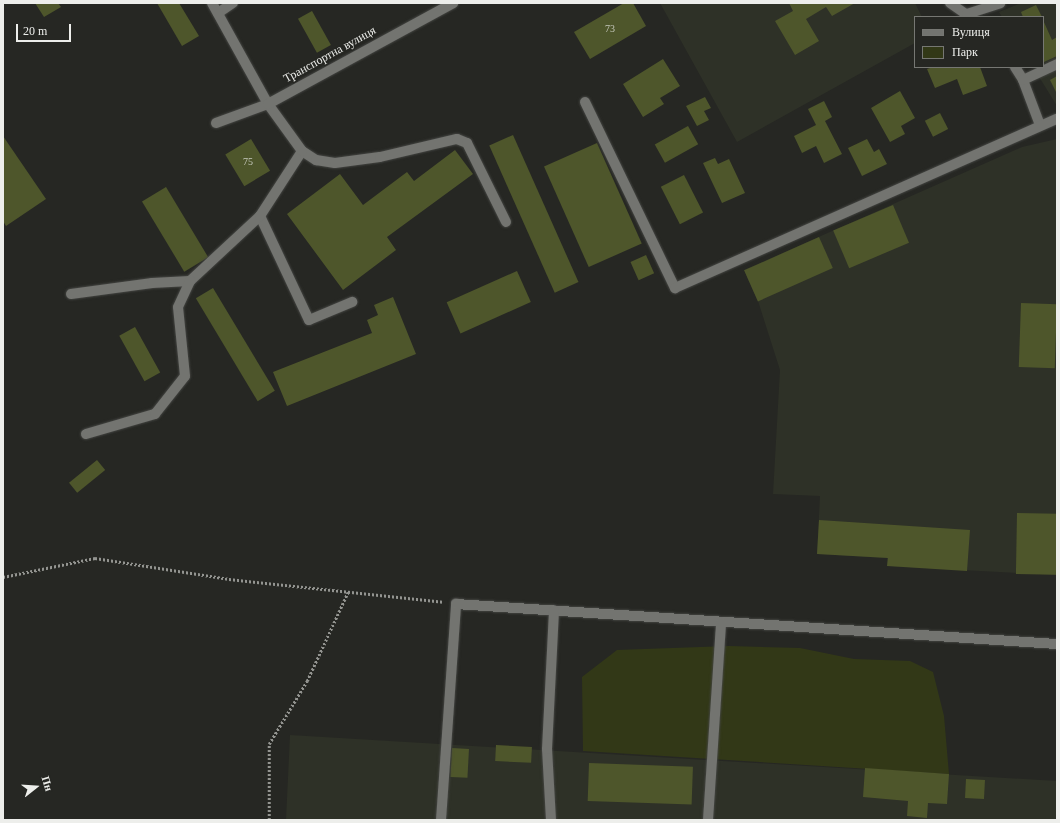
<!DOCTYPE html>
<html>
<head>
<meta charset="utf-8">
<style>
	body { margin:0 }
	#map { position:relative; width:1060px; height:823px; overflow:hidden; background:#262723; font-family:Georgia,serif }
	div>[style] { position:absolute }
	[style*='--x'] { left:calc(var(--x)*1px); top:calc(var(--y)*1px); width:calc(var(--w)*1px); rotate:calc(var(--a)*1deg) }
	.built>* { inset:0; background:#2e3127 }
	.green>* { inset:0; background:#323817 }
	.building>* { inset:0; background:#4e562b; transform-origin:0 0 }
	.path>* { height:2.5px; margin-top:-1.25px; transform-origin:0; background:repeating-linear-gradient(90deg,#939490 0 2px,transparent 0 4px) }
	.roads { filter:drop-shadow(0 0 1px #444542) drop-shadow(0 0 1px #444542) }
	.lane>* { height:10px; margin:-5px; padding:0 5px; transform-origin:5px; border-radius:5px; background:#737470 }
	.street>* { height:10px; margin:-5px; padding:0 5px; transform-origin:5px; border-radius:5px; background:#737470 }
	span { translate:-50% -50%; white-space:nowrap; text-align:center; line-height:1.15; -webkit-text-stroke:3px #262723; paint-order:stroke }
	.number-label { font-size:10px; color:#c5c8bb }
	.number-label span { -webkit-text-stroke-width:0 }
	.street-label { font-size:12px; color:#edeeeb }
	.frame { position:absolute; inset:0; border:4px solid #edeeeb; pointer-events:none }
	.legend { position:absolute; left:914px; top:16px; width:130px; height:52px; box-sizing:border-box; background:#262723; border:1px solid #767773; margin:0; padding:5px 7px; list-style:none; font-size:12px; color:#edeeeb }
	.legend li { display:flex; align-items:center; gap:8px; height:20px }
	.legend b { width:20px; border:1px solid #767773 }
	.north { position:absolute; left:16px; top:767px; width:40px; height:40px; -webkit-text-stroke:3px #262723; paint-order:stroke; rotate:73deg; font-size:11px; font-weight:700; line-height:16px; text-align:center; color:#edeeeb }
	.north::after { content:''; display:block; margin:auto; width:14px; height:18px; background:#edeeeb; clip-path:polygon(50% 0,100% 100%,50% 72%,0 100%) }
	.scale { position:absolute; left:16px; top:24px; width:55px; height:18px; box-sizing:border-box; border:2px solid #edeeeb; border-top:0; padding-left:5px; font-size:12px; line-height:14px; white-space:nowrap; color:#edeeeb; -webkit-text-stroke:3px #262723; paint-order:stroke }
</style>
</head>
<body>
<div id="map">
	<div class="built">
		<div style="clip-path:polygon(660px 3px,915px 3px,922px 17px,915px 17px,915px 43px,737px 142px)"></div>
		<div style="clip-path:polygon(1021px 3px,1057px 3px,1057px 106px,1033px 67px,1043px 67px,1043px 17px,1002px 17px,999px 12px)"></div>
		<div style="clip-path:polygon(1057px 139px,1057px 575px,887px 566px,887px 558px,817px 554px,820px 496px,773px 494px,780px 370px,758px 301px,744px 270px,1022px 147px)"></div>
		<div style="clip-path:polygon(290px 735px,1057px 781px,1057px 820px,286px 820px)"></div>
	</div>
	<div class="green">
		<div style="clip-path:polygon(729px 646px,800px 648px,854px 659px,910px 661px,933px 672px,944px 716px,949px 774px,583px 751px,582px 677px,617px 650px)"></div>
	</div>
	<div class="building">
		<div style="clip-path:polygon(35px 3px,58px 3px,61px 7px,44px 17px)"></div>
		<div style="clip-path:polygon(157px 3px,179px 3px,199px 36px,182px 46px)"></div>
		<div style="clip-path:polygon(624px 3px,633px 3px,646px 26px,590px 59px,574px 32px)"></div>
		<div style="clip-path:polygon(789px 3px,855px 3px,832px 16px,826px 7px,806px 19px,819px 41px,795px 55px,775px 21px,793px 11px)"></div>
		<div style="clip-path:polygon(1036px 5px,1042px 17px,1023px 17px,1021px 12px)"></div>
		<div style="left:312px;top:11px;width:39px;height:16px;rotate:61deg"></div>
		<div style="clip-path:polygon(1043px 20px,1052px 40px,1057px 37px,1057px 56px,1044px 62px)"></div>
		<div style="clip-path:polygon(663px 59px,680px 86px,660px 98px,664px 104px,643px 117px,623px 84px)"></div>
		<div style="clip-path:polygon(933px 67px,980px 67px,987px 86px,963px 95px,957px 79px,935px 88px,927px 69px)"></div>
		<div style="clip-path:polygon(1057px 76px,1057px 94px,1050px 80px)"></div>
		<div style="clip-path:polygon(900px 91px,915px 118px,901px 126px,905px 134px,890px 142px,871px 108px)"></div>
		<div style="clip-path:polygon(705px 97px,711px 108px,704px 111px,709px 120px,697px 126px,686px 106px)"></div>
		<div style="clip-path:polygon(824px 101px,832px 117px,825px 121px,842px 154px,824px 163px,816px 146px,802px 153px,794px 136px,816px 125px,808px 109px)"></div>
		<div style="left:940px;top:113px;width:18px;height:17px;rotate:63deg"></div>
		<div style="left:688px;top:126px;width:21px;height:38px;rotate:61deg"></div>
		<div style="left:513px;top:135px;width:161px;height:26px;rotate:66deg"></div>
		<div style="clip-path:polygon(3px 136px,46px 199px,6px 226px,3px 221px)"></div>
		<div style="left:251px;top:139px;width:37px;height:30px;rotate:59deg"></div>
		<div style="clip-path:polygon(867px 139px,874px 152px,879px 149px,887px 164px,862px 176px,848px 148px)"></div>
		<div style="left:597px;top:143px;width:110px;height:58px;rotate:66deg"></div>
		<div style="clip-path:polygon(455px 150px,473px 174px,387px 237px,396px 250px,343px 290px,287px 214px,340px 174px,363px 205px,407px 172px,414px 181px)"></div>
		<div style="clip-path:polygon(715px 158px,718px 164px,729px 159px,745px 193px,722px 203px,703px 163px)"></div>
		<div style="left:684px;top:175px;width:42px;height:26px;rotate:63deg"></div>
		<div style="left:166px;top:187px;width:82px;height:28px;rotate:59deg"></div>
		<div style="left:893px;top:205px;width:41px;height:65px;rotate:67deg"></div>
		<div style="left:819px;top:237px;width:34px;height:82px;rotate:66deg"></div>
		<div style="left:646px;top:255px;width:20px;height:17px;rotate:66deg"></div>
		<div style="left:517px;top:271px;width:34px;height:77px;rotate:66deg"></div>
		<div style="left:213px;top:288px;width:120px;height:20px;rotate:59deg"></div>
		<div style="clip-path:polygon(393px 297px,416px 354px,287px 406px,273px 372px,372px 333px,367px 320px,378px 315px,374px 305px)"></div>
		<div style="left:1021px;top:303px;width:36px;height:64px;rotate:2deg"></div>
		<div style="left:135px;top:327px;width:52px;height:18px;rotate:61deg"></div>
		<div style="left:97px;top:460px;width:13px;height:36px;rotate:51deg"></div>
		<div style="left:1017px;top:513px;width:40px;height:61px;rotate:1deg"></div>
		<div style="clip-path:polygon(819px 520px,970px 530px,967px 571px,887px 566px,888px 558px,817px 554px)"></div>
		<div style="left:496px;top:745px;width:36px;height:16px;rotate:3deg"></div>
		<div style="left:452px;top:748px;width:17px;height:29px;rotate:3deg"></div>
		<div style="left:589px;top:763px;width:104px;height:38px;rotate:2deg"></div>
		<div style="clip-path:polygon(865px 768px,949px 774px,947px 804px,928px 803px,927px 818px,907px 816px,908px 801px,863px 797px)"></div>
		<div style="left:966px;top:779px;width:19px;height:19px;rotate:3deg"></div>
	</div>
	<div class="path">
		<div style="--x:3;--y:577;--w:94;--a:-11.7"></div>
		<div style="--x:95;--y:558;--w:136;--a:8.9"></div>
		<div style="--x:229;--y:579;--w:215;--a:6.1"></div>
		<div style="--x:269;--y:820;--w:76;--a:-90"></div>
		<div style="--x:269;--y:744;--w:74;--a:-58.9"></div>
		<div style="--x:307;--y:681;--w:98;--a:-65.3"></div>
	</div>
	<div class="roads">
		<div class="lane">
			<div style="--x:950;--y:3;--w:24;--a:35"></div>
			<div style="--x:218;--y:13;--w:18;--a:-34"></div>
			<div style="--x:967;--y:14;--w:35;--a:-18"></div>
			<div style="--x:1015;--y:67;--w:15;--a:58"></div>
			<div style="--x:1023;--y:80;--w:48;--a:69.3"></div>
			<div style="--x:1023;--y:80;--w:38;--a:-25"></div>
			<div style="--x:585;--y:102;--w:207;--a:64.2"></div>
			<div style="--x:675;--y:288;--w:418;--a:-23.9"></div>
			<div style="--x:260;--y:216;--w:115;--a:64.8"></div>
			<div style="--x:309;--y:320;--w:47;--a:-22.7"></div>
			<div style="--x:71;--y:294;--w:82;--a:-7.7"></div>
			<div style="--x:152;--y:283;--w:38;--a:-3"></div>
			<div style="--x:190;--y:281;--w:96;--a:-42.9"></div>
			<div style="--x:260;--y:216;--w:77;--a:-57.1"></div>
			<div style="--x:302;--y:151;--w:17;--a:33"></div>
			<div style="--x:316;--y:160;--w:19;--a:9"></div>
			<div style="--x:335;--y:163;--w:45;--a:-7.6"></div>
			<div style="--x:380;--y:157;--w:79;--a:-13.2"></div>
			<div style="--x:457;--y:139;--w:11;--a:22"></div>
			<div style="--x:467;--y:143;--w:88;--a:63.7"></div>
			<div style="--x:86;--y:434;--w:72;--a:-16.2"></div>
			<div style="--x:155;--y:414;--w:48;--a:-51.7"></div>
			<div style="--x:185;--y:376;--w:69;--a:-95.8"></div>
			<div style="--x:178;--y:307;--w:29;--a:-65"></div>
			<div style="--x:441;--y:820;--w:217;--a:-86"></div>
			<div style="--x:456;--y:604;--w:602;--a:3.81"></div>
			<div style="--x:551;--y:820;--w:71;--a:-93.2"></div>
			<div style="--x:547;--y:749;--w:139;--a:-87.1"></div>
			<div style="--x:708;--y:820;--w:198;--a:-86.2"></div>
		</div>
		<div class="street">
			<div style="--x:212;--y:3;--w:115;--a:61"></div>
			<div style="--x:268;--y:104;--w:58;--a:54.1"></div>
			<div style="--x:216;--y:123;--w:55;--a:-20.1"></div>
			<div style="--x:268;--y:104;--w:211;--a:-28.6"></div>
		</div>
	</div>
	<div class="number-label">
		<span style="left:610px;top:29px">73</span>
		<span style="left:248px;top:162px">75</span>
	</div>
	<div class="street-label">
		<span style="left:330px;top:55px;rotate:-29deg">Транспортна вулиця</span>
	</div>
	<div class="frame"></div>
	<ul class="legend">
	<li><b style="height:5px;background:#737470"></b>Вулиця</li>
	<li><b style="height:11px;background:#323817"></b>Парк</li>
	</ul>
	<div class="north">Пн</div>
	<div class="scale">20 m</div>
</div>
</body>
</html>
